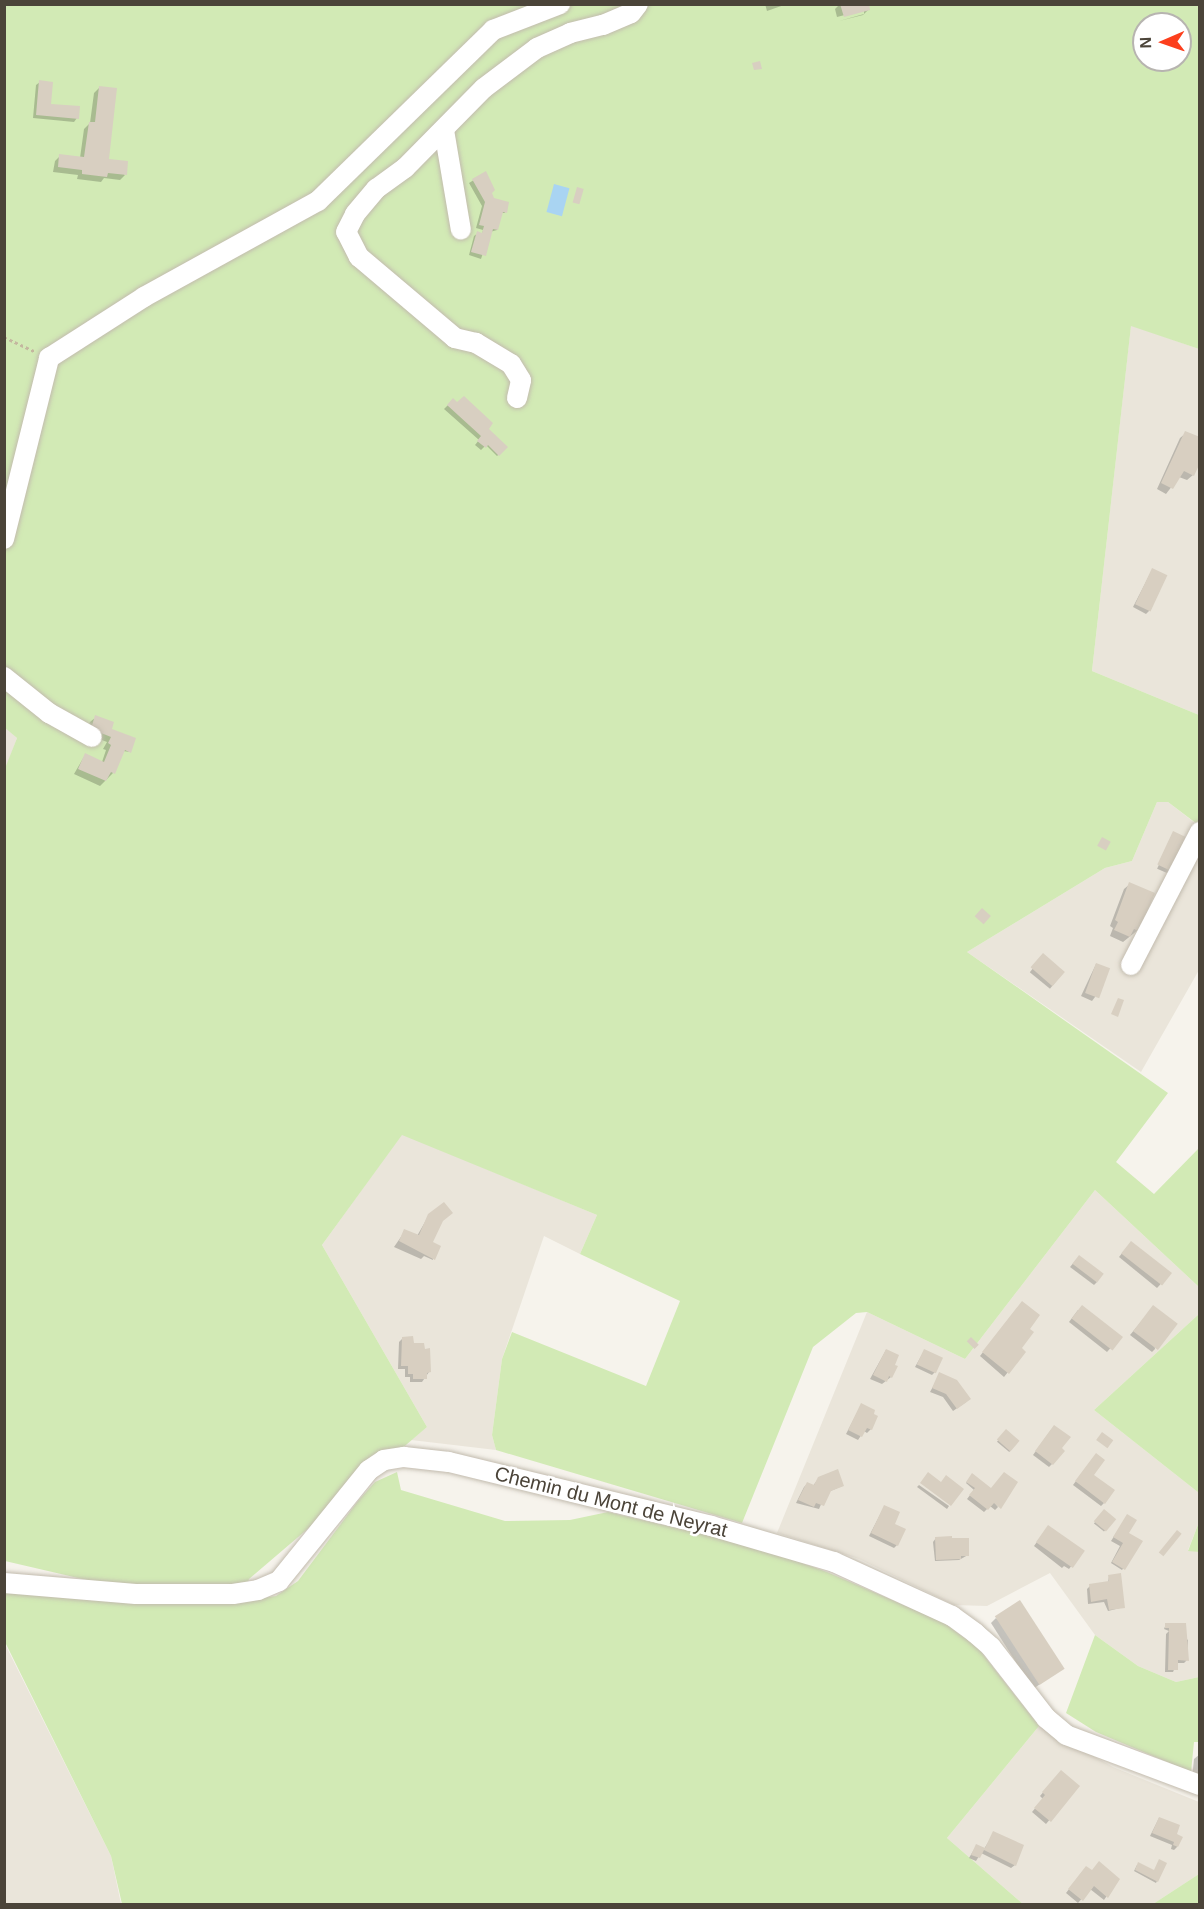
<!DOCTYPE html>
<html>
<head>
<meta charset="utf-8">
<style>
	body { margin:0 }
	#map { position:relative; width:1204px; height:1909px; overflow:hidden; background:#f6f3ec; font-family:Arial,sans-serif }
	div>[style] { position:absolute }
	[style*='--x'] { left:calc(var(--x)*1px); top:calc(var(--y)*1px); width:calc(var(--w)*1px); rotate:calc(var(--a)*1deg) }
	.residential>* { inset:0; background:#eae5da }
	.green>* { inset:0; background:#d2eab5 }
	.water>* { inset:0; background:#a9d4f2; transform-origin:0 0 }
	.shadow>* { inset:0; background:#0003; transform-origin:0 0 }
	.building>* { inset:0; background:#d8cfc1; transform-origin:0 0 }
	.path>* { height:3px; margin-top:-1.5px; transform-origin:0; background:repeating-linear-gradient(90deg,#c4b79f 0 3px,transparent 0 6px) }
	.roads { filter:drop-shadow(0 0 2px #c2bbae) drop-shadow(0 0 2px #c2bbae) }
	.minor>* { height:20px; margin:-10px; padding:0 10px; transform-origin:10px; border-radius:10px; background:#fff }
	span { translate:-50% -50%; white-space:nowrap; text-align:center; line-height:1.15; -webkit-text-stroke:5px #fff; paint-order:stroke }
	.street-label { font-size:20px; color:#4b4439 }
	.frame { position:absolute; inset:0; border:6px solid #4b4439; pointer-events:none }
	.north { position:absolute; left:1132px; top:12px; width:60px; height:60px; box-sizing:border-box; background:#fff; border:2px solid #b7b4b0; border-radius:50%; rotate:268deg; font-size:16px; font-weight:700; line-height:24px; text-align:center; color:#4b4439 }
	.north::after { content:''; display:block; margin:auto; width:21px; height:27px; background:#fc3f1d; clip-path:polygon(50% 0,100% 100%,50% 72%,0 100%) }
</style>
</head>
<body>
<div id="map">
	<div class="residential">
		<div style="clip-path:polygon(1131px 325px,1199px 349px,1199px 715px,1092px 671px)"></div>
		<div style="clip-path:polygon(5px 727px,17px 738px,5px 771px)"></div>
		<div style="clip-path:polygon(1157px 802px,1168px 802px,1199px 826px,1199px 970px,1141px 1072px,967px 952px,1105px 868px,1132px 861px)"></div>
		<div style="clip-path:polygon(402px 1134px,597px 1215px,580px 1254px,544px 1236px,502px 1359px,492px 1435px,496px 1450px,411px 1440px,427px 1427px,322px 1245px)"></div>
		<div style="clip-path:polygon(1095px 1190px,1199px 1287px,1199px 1314px,1094px 1410px,1199px 1493px,1199px 1522px,1188px 1550px,1199px 1552px,1199px 1677px,1176px 1682px,1138px 1666px,1095px 1635px,1050px 1573px,987px 1606px,954px 1605px,859px 1559px,777px 1533px,867px 1312px,965px 1359px)"></div>
		<div style="clip-path:polygon(4px 1642px,111px 1856px,121px 1904px,5px 1904px)"></div>
		<div style="clip-path:polygon(1039px 1726px,1113px 1767px,1199px 1802px,1199px 1874px,1153px 1904px,1023px 1904px,947px 1838px)"></div>
	</div>
	<div class="green">
		<div style="clip-path:polygon(evenodd,4px 5px,1199px 5px,1199px 349px,1131px 326px,1092px 671px,1199px 715px,1199px 818px,1197px 824px,1168px 802px,1157px 802px,1132px 861px,1105px 868px,967px 952px,1168px 1093px,1116px 1162px,1154px 1194px,1199px 1148px,1199px 1287px,1095px 1190px,965px 1359px,867px 1312px,856px 1313px,813px 1347px,742px 1523px,496px 1450px,492px 1435px,502px 1359px,512px 1332px,646px 1386px,680px 1301px,580px 1254px,597px 1215px,402px 1135px,322px 1245px,427px 1427px,249px 1579px,242px 1601px,276px 1596px,298px 1581px,358px 1501px,375px 1482px,397px 1472px,401px 1490px,505px 1521px,570px 1520px,608px 1512px,757px 1547px,827px 1572px,943px 1622px,978px 1648px,1039px 1726px,947px 1838px,1023px 1904px,122px 1904px,111px 1856px,5px 1642px,5px 1592px,91px 1581px,5px 1561px,4px 771px,17px 738px,4px 727px,4px 5px,1144px 24px,1180px 24px,1180px 60px,1144px 60px,1144px 24px)"></div>
		<div style="clip-path:polygon(1199px 1314px,1199px 1493px,1094px 1410px)"></div>
		<div style="clip-path:polygon(1199px 1522px,1199px 1552px,1188px 1551px)"></div>
		<div style="clip-path:polygon(1095px 1635px,1138px 1666px,1176px 1682px,1199px 1677px,1199px 1742px,1194px 1742px,1191px 1772px,1096px 1732px,1066px 1713px)"></div>
		<div style="clip-path:polygon(1199px 1874px,1199px 1904px,1153px 1904px)"></div>
	</div>
	<div class="water">
		<div style="left:554px;top:184px;width:16px;height:29px;rotate:15deg"></div>
	</div>
	<div class="shadow">
		<div style="clip-path:polygon(765px 4px,787px 4px,767px 11px)"></div>
		<div style="clip-path:polygon(840px 4px,867px 4px,868px 10px,863px 15px,839px 21px,864px 14px,864px 10px,837px 17px,835px 9px)"></div>
		<div style="clip-path:polygon(40px 82px,50px 105px,77px 118px,74px 122px,33px 118px,36px 85px)"></div>
		<div style="clip-path:polygon(99px 88px,107px 160px,125px 175px,120px 180px,104px 178px,101px 182px,77px 179px,78px 175px,53px 172px,55px 161px,60px 156px,80px 158px,84px 129px,90px 123px,94px 93px)"></div>
		<div style="clip-path:polygon(485px 173px,493px 199px,508px 203px,505px 213px,501px 213px,497px 230px,490px 232px,481px 259px,469px 255px,474px 236px,478px 233px,482px 234px,483px 230px,476px 228px,482px 206px,469px 183px)"></div>
		<div style="clip-path:polygon(453px 400px,506px 447px,497px 456px,486px 445px,481px 450px,475px 445px,479px 440px,444px 409px)"></div>
		<div style="clip-path:polygon(1186px 433px,1193px 475px,1187px 480px,1179px 477px,1166px 494px,1157px 489px,1180px 438px)"></div>
		<div style="clip-path:polygon(1152px 570px,1150px 610px,1146px 614px,1133px 607px)"></div>
		<div style="clip-path:polygon(96px 717px,130px 752px,123px 751px,113px 773px,100px 786px,74px 774px,85px 755px,102px 762px,106px 750px,103px 749px,107px 742px,86px 734px,90px 722px)"></div>
		<div style="left:1173px;top:833px;width:12px;height:39px;rotate:24deg"></div>
		<div style="clip-path:polygon(1130px 884px,1138px 930px,1123px 942px,1110px 936px,1113px 928px,1110px 926px,1124px 889px)"></div>
		<div style="left:1043px;top:956px;width:26px;height:21px;rotate:39deg"></div>
		<div style="clip-path:polygon(1096px 964px,1095px 997px,1092px 1001px,1081px 996px)"></div>
		<div style="clip-path:polygon(429px 1215px,441px 1222px,431px 1243px,433px 1260px,424px 1256px,421px 1259px,394px 1247px,405px 1231px,417px 1236px)"></div>
		<div style="clip-path:polygon(1128px 1246px,1170px 1274px,1157px 1288px,1119px 1257px)"></div>
		<div style="clip-path:polygon(1076px 1260px,1097px 1282px,1094px 1285px,1070px 1267px)"></div>
		<div style="clip-path:polygon(1019px 1306px,1027px 1330px,1020px 1349px,1024px 1352px,1004px 1377px,980px 1356px)"></div>
		<div style="clip-path:polygon(1078px 1310px,1120px 1337px,1107px 1352px,1069px 1322px)"></div>
		<div style="clip-path:polygon(1150px 1311px,1155px 1349px,1152px 1352px,1130px 1335px)"></div>
		<div style="clip-path:polygon(403px 1338px,413px 1344px,429px 1372px,422px 1382px,410px 1382px,410px 1377px,405px 1377px,405px 1369px,398px 1369px,399px 1342px)"></div>
		<div style="clip-path:polygon(886px 1350px,891px 1377px,882px 1384px,870px 1379px)"></div>
		<div style="clip-path:polygon(924px 1351px,935px 1372px,932px 1375px,915px 1367px)"></div>
		<div style="clip-path:polygon(940px 1374px,966px 1402px,953px 1411px,943px 1397px,930px 1392px)"></div>
		<div style="clip-path:polygon(861px 1405px,871px 1429px,867px 1433px,864px 1431px,858px 1440px,846px 1434px)"></div>
		<div style="clip-path:polygon(1051px 1430px,1052px 1464px,1049px 1467px,1033px 1455px)"></div>
		<div style="left:1006px;top:1431px;width:16px;height:14px;rotate:40deg"></div>
		<div style="clip-path:polygon(1093px 1458px,1092px 1475px,1104px 1503px,1101px 1506px,1073px 1485px)"></div>
		<div style="clip-path:polygon(972px 1475px,998px 1507px,995px 1510px,990px 1506px,984px 1512px,967px 1499px,974px 1490px,966px 1483px)"></div>
		<div style="clip-path:polygon(819px 1478px,842px 1486px,826px 1493px,819px 1509px,796px 1503px,804px 1487px,807px 1484px,812px 1487px)"></div>
		<div style="clip-path:polygon(919px 1485px,949px 1506px,947px 1509px,917px 1487px)"></div>
		<div style="clip-path:polygon(884px 1507px,893px 1525px,897px 1545px,894px 1548px,869px 1536px)"></div>
		<div style="left:1104px;top:1511px;width:13px;height:16px;rotate:39deg"></div>
		<div style="clip-path:polygon(1127px 1516px,1127px 1534px,1135px 1552px,1122px 1570px,1111px 1563px,1120px 1546px,1111px 1541px)"></div>
		<div style="clip-path:polygon(1045px 1531px,1083px 1551px,1069px 1569px,1064px 1566px,1062px 1568px,1034px 1546px)"></div>
		<div style="clip-path:polygon(936px 1538px,968px 1555px,959px 1560px,935px 1561px,933px 1542px)"></div>
		<div style="clip-path:polygon(1109px 1576px,1124px 1607px,1108px 1611px,1104px 1602px,1088px 1604px,1087px 1589px,1090px 1586px,1108px 1583px)"></div>
		<div style="clip-path:polygon(996px 1618px,1063px 1668px,1033px 1689px,991px 1623px)"></div>
		<div style="clip-path:polygon(1166px 1624px,1188px 1640px,1187px 1660px,1184px 1663px,1177px 1663px,1173px 1672px,1165px 1672px,1166px 1634px,1169px 1631px,1164px 1629px)"></div>
		<div style="clip-path:polygon(1200px 1754px,1200px 1780px,1192px 1779px,1194px 1759px)"></div>
		<div style="clip-path:polygon(1058px 1775px,1078px 1786px,1046px 1824px,1032px 1812px,1043px 1799px,1040px 1796px)"></div>
		<div style="clip-path:polygon(1159px 1818px,1175px 1835px,1177px 1847px,1174px 1850px,1171px 1849px,1172px 1845px,1150px 1836px)"></div>
		<div style="clip-path:polygon(994px 1833px,1015px 1865px,1011px 1868px,981px 1853px,976px 1861px,969px 1858px,976px 1846px,984px 1849px)"></div>
		<div style="clip-path:polygon(1165px 1864px,1156px 1883px,1134px 1871px,1137px 1865px,1153px 1872px)"></div>
		<div style="clip-path:polygon(1083px 1871px,1091px 1872px,1118px 1879px,1104px 1900px,1090px 1889px,1078px 1903px,1066px 1893px)"></div>
	</div>
	<div class="building">
		<div style="clip-path:polygon(840px 4px,869px 4px,870px 10px,844px 17px)"></div>
		<div style="clip-path:polygon(760px 61px,762px 69px,754px 70px,752px 63px)"></div>
		<div style="clip-path:polygon(39px 80px,53px 82px,51px 104px,80px 106px,79px 119px,36px 115px)"></div>
		<div style="clip-path:polygon(99px 86px,117px 88px,109px 159px,128px 161px,127px 175px,108px 173px,107px 177px,82px 174px,82px 170px,58px 167px,59px 154px,84px 157px,89px 122px,95px 122px)"></div>
		<div style="clip-path:polygon(486px 171px,495px 190px,492px 193px,494px 198px,509px 202px,507px 213px,503px 212px,498px 230px,493px 229px,486px 256px,471px 252px,477px 231px,482px 233px,484px 226px,479px 225px,485px 202px,472px 179px)"></div>
		<div style="left:577px;top:187px;width:7px;height:16px;rotate:16deg"></div>
		<div style="clip-path:polygon(464px 396px,493px 423px,489px 429px,508px 447px,499px 456px,488px 445px,486px 448px,477px 441px,481px 436px,447px 405px,453px 398px,457px 402px)"></div>
		<div style="clip-path:polygon(1185px 431px,1200px 437px,1200px 463px,1194px 476px,1184px 471px,1173px 489px,1161px 483px)"></div>
		<div style="left:1152px;top:568px;width:17px;height:40px;rotate:25deg"></div>
		<div style="clip-path:polygon(95px 715px,114px 722px,112px 729px,136px 738px,131px 753px,125px 750px,115px 774px,111px 772px,106px 781px,78px 769px,85px 753px,104px 762px,111px 745px,108px 743px,111px 737px,91px 729px)"></div>
		<div style="left:1173px;top:831px;width:14px;height:37px;rotate:25deg"></div>
		<div style="left:1102px;top:837px;width:10px;height:10px;rotate:29deg"></div>
		<div style="clip-path:polygon(1129px 882px,1155px 893px,1139px 931px,1134px 929px,1130px 937px,1114px 930px,1118px 922px,1115px 920px)"></div>
		<div style="left:982px;top:908px;width:12px;height:11px;rotate:42deg"></div>
		<div style="left:1043px;top:953px;width:29px;height:19px;rotate:41deg"></div>
		<div style="left:1096px;top:963px;width:15px;height:32px;rotate:20deg"></div>
		<div style="clip-path:polygon(1118px 998px,1124px 1000px,1118px 1017px,1111px 1014px)"></div>
		<div style="clip-path:polygon(444px 1202px,453px 1213px,443px 1221px,433px 1242px,441px 1246px,435px 1260px,399px 1241px,404px 1229px,419px 1235px,428px 1214px)"></div>
		<div style="left:1131px;top:1241px;width:52px;height:16px;rotate:38deg"></div>
		<div style="left:1079px;top:1255px;width:31px;height:11px;rotate:37deg"></div>
		<div style="clip-path:polygon(1022px 1301px,1040px 1315px,1030px 1329px,1034px 1332px,1022px 1348px,1026px 1352px,1009px 1374px,982px 1352px)"></div>
		<div style="left:1082px;top:1305px;width:52px;height:17px;rotate:38deg"></div>
		<div style="left:1153px;top:1305px;width:31px;height:33px;rotate:37deg"></div>
		<div style="clip-path:polygon(413px 1336px,414px 1343px,424px 1343px,425px 1349px,430px 1348px,431px 1372px,427px 1373px,427px 1379px,413px 1379px,413px 1374px,408px 1374px,408px 1366px,401px 1366px,402px 1337px)"></div>
		<div style="left:971px;top:1337px;width:11px;height:6px;rotate:45deg"></div>
		<div style="clip-path:polygon(886px 1349px,899px 1355px,895px 1365px,898px 1366px,892px 1378px,889px 1376px,887px 1382px,873px 1375px)"></div>
		<div style="left:924px;top:1349px;width:21px;height:17px;rotate:25deg"></div>
		<div style="clip-path:polygon(939px 1372px,957px 1380px,971px 1399px,957px 1409px,946px 1394px,932px 1388px)"></div>
		<div style="clip-path:polygon(861px 1403px,875px 1410px,874px 1414px,878px 1416px,872px 1430px,867px 1428px,862px 1437px,848px 1430px)"></div>
		<div style="clip-path:polygon(1054px 1425px,1071px 1437px,1062px 1448px,1065px 1451px,1053px 1465px,1035px 1451px)"></div>
		<div style="left:1006px;top:1429px;width:18px;height:14px;rotate:41deg"></div>
		<div style="left:1102px;top:1432px;width:14px;height:10px;rotate:36deg"></div>
		<div style="clip-path:polygon(1096px 1453px,1105px 1460px,1094px 1475px,1115px 1490px,1105px 1504px,1075px 1481px)"></div>
		<div style="clip-path:polygon(838px 1469px,844px 1486px,831px 1491px,824px 1506px,816px 1503px,814px 1507px,798px 1500px,807px 1482px,814px 1485px,818px 1477px)"></div>
		<div style="clip-path:polygon(928px 1472px,941px 1482px,946px 1475px,964px 1489px,951px 1506px,920px 1483px)"></div>
		<div style="clip-path:polygon(1004px 1472px,1018px 1482px,1001px 1509px,994px 1503px,988px 1510px,969px 1495px,975px 1488px,966px 1482px,972px 1473px,991px 1488px)"></div>
		<div style="clip-path:polygon(884px 1505px,900px 1512px,895px 1524px,906px 1529px,898px 1546px,871px 1533px)"></div>
		<div style="left:1104px;top:1509px;width:16px;height:16px;rotate:40deg"></div>
		<div style="clip-path:polygon(1127px 1514px,1137px 1520px,1129px 1533px,1143px 1541px,1125px 1570px,1112px 1562px,1123px 1543px,1113px 1537px)"></div>
		<div style="left:1048px;top:1525px;width:45px;height:21px;rotate:35deg"></div>
		<div style="left:1177px;top:1530px;width:6px;height:29px;rotate:39deg"></div>
		<div style="clip-path:polygon(952px 1536px,952px 1538px,969px 1538px,969px 1556px,961px 1556px,961px 1559px,936px 1560px,935px 1537px)"></div>
		<div style="clip-path:polygon(1121px 1573px,1125px 1608px,1109px 1610px,1107px 1599px,1091px 1602px,1089px 1584px,1109px 1581px,1108px 1575px)"></div>
		<div style="left:1020px;top:1600px;width:82px;height:30px;rotate:57deg"></div>
		<div style="clip-path:polygon(1165px 1623px,1186px 1623px,1189px 1661px,1178px 1660px,1178px 1670px,1168px 1670px,1169px 1628px,1165px 1628px)"></div>
		<div style="clip-path:polygon(1061px 1770px,1080px 1786px,1051px 1822px,1034px 1808px,1045px 1795px,1042px 1792px)"></div>
		<div style="clip-path:polygon(1159px 1817px,1180px 1825px,1177px 1834px,1183px 1837px,1178px 1847px,1173px 1845px,1174px 1842px,1152px 1833px)"></div>
		<div style="clip-path:polygon(993px 1831px,1024px 1845px,1016px 1866px,984px 1850px,980px 1858px,971px 1855px,976px 1844px,985px 1848px)"></div>
		<div style="clip-path:polygon(1159px 1859px,1167px 1863px,1158px 1882px,1135px 1870px,1138px 1862px,1154px 1870px)"></div>
		<div style="clip-path:polygon(1099px 1861px,1120px 1879px,1108px 1898px,1094px 1886px,1083px 1901px,1068px 1889px,1086px 1866px,1092px 1870px)"></div>
	</div>
	<div class="path">
		<div style="--x:4;--y:337;--w:35;--a:25"></div>
	</div>
	<div class="roads">
		<div class="minor">
			<div style="--x:444;--y:130;--w:101;--a:80.4"></div>
			<div style="--x:517;--y:398;--w:18;--a:-77"></div>
			<div style="--x:521;--y:380;--w:19;--a:-122"></div>
			<div style="--x:511;--y:364;--w:41;--a:-149"></div>
			<div style="--x:476;--y:343;--w:22;--a:-167"></div>
			<div style="--x:455;--y:338;--w:126;--a:-139.8"></div>
			<div style="--x:359;--y:257;--w:28;--a:-117"></div>
			<div style="--x:346;--y:232;--w:20;--a:-63"></div>
			<div style="--x:355;--y:214;--w:33;--a:-50"></div>
			<div style="--x:376;--y:189;--w:36;--a:-36"></div>
			<div style="--x:405;--y:168;--w:112;--a:-45.4"></div>
			<div style="--x:484;--y:88;--w:66;--a:-37"></div>
			<div style="--x:537;--y:48;--w:36;--a:-24"></div>
			<div style="--x:570;--y:33;--w:34;--a:-14"></div>
			<div style="--x:603;--y:25;--w:30;--a:-23"></div>
			<div style="--x:631;--y:13;--w:11;--a:-52"></div>
			<div style="--x:4;--y:539;--w:187;--a:-76"></div>
			<div style="--x:49;--y:358;--w:113;--a:-32.7"></div>
			<div style="--x:144;--y:297;--w:199;--a:-28.9"></div>
			<div style="--x:318;--y:201;--w:245;--a:-44.3"></div>
			<div style="--x:493;--y:30;--w:72;--a:-21.2"></div>
			<div style="--x:4;--y:677;--w:58;--a:38.7"></div>
			<div style="--x:49;--y:713;--w:49;--a:29.2"></div>
			<div style="--x:1131;--y:965;--w:150;--a:-62.6"></div>
			<div style="--x:4;--y:1583;--w:132;--a:4.8"></div>
			<div style="--x:136;--y:1594;--w:97;--a:0"></div>
			<div style="--x:233;--y:1594;--w:25;--a:-9"></div>
			<div style="--x:258;--y:1590;--w:23;--a:-23"></div>
			<div style="--x:279;--y:1581;--w:143;--a:-51"></div>
			<div style="--x:369;--y:1470;--w:18;--a:-34"></div>
			<div style="--x:384;--y:1460;--w:20;--a:-9"></div>
			<div style="--x:404;--y:1457;--w:45;--a:6.3"></div>
			<div style="--x:449;--y:1462;--w:270;--a:13.7"></div>
			<div style="--x:711;--y:1526;--w:128;--a:16.3"></div>
			<div style="--x:834;--y:1562;--w:130;--a:24.6"></div>
			<div style="--x:952;--y:1616;--w:29;--a:36"></div>
			<div style="--x:975;--y:1633;--w:21;--a:41"></div>
			<div style="--x:991;--y:1647;--w:90;--a:52.2"></div>
			<div style="--x:1046;--y:1718;--w:26;--a:40"></div>
			<div style="--x:1066;--y:1735;--w:143;--a:20.5"></div>
		</div>
	</div>
	<div class="street-label">
		<span style="left:611px;top:1502px;rotate:14deg">Chemin du Mont de Neyrat</span>
	</div>
	<div class="frame"></div>
	<div class="north">N</div>
</div>
</body>
</html>
